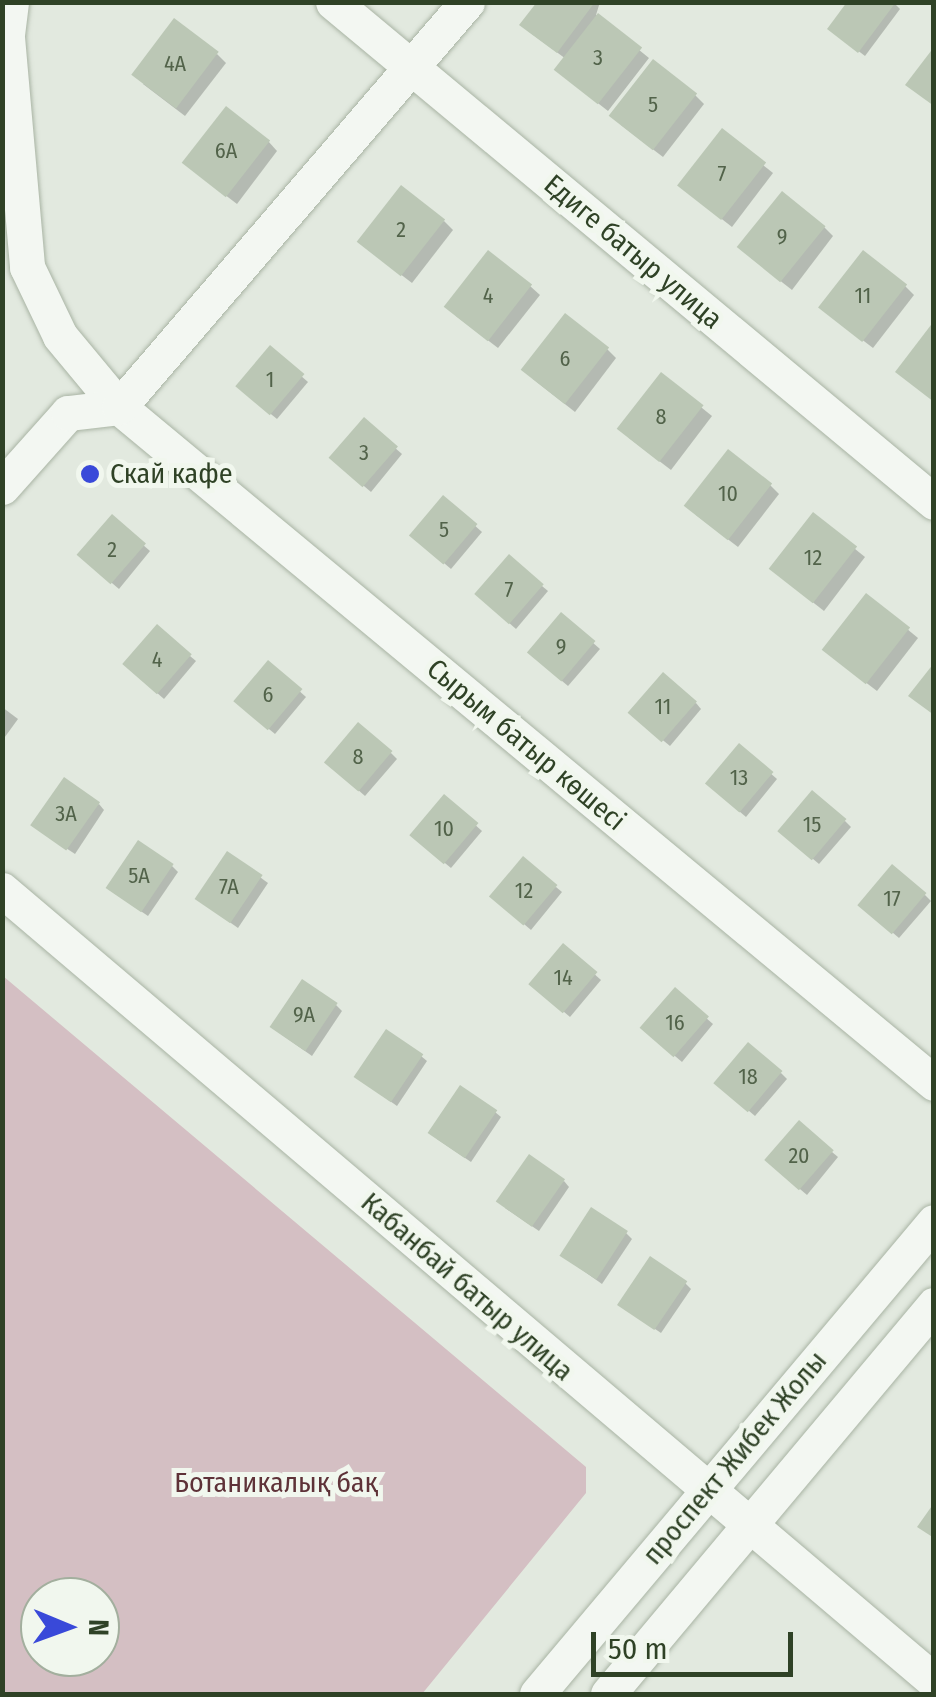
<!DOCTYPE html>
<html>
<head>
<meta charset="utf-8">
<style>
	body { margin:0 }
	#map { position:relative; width:936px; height:1697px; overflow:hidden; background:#e2e9df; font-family:"Fira Sans Condensed",sans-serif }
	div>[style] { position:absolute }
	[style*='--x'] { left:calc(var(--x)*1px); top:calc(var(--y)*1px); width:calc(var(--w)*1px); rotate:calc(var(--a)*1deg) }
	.green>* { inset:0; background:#d4bfc3 }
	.shadow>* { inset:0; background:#0003 }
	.building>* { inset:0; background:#bbc7b5; transform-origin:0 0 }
	.roads { filter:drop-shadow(0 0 2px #a9b4a4) drop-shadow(0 0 2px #a9b4a4) }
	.minor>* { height:35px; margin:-17.5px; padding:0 17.5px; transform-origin:17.5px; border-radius:17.5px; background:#f3f7f2 }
	.dots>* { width:28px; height:28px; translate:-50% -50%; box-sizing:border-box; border:5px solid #f1f7ee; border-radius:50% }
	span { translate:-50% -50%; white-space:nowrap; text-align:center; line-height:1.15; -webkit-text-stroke:10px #f1f7ee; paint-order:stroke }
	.number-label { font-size:22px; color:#52634a }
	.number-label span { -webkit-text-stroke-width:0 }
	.street-label { font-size:28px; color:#2f4226 }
	.poi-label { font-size:28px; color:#2f4226 }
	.left { translate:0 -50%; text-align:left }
	.park-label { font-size:28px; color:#5e3238 }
	.frame { position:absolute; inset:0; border:5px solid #2f4226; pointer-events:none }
	.north { position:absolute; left:20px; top:1577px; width:100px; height:100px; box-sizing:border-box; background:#f1f7ee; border:2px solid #a3af9e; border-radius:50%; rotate:91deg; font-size:28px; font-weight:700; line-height:40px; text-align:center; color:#2f4226 }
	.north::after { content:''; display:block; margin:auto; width:35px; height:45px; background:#3949d9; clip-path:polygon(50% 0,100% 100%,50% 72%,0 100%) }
	.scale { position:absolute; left:591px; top:1632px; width:202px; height:45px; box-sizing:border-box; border:5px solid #2f4226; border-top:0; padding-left:12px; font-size:30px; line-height:35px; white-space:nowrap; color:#2f4226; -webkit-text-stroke:8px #f1f7ee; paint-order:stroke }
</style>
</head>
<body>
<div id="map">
	<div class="green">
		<div style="clip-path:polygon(evenodd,3px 976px,586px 1467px,586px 1493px,422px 1694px,3px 1694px,3px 976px,40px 1597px,100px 1597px,100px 1657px,40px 1657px,40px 1597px)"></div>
	</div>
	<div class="shadow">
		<div style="clip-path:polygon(540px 2px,600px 2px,596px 15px,649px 58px,608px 111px,567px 79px,566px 59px,528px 31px)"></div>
		<div style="clip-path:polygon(893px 2px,900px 9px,865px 56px,836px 34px)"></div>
		<div style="clip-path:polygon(217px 54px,226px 63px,185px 116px,143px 84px)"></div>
		<div style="clip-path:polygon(695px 95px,704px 104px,663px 157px,621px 125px)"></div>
		<div style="clip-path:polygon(722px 132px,773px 173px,732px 227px,691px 195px)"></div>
		<div style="clip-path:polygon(268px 141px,277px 151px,237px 204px,195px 172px)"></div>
		<div style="clip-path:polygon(444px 221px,453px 230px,412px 283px,370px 251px)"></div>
		<div style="clip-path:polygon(824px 227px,833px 236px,792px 290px,750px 257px)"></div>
		<div style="clip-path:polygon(530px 286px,540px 295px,498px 348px,456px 316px)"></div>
		<div style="clip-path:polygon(905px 286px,914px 295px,873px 348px,831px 316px)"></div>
		<div style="clip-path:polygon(270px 349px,308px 382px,277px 419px,244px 392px)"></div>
		<div style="clip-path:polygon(607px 349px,616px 358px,575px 412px,533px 379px)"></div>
		<div style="clip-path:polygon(661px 375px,712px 416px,671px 470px,629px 438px)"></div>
		<div style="clip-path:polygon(364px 421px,402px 454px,371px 492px,338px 464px)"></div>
		<div style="clip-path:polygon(770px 485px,779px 494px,738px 547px,696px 515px)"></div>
		<div style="clip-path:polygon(444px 498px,482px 532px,451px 569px,418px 541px)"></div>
		<div style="clip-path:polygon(814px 516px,865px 557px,824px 611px,782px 578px)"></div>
		<div style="clip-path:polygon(112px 518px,150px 551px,119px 589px,86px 561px)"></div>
		<div style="clip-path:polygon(542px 586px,548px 591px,516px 629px,484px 601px)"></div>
		<div style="clip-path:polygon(867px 596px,918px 638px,877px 691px,835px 659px)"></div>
		<div style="clip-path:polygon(561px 615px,600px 649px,568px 686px,536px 659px)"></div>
		<div style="clip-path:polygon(190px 656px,196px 661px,164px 699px,132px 671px)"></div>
		<div style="clip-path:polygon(268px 663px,306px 697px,275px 734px,242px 707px)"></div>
		<div style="clip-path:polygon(696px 703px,701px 709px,670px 746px,637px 719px)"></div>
		<div style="clip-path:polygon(2px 707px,18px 719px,2px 741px)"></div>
		<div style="clip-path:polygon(739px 746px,777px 779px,746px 817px,713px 789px)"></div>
		<div style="clip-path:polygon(391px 753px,397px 759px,365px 796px,333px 768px)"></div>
		<div style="clip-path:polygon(444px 797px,482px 831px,451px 868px,418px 841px)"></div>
		<div style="clip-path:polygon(99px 804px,104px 810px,75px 854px,40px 831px)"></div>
		<div style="clip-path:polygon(845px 821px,851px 827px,819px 864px,786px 836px)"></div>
		<div style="clip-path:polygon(228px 854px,268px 883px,238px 928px,204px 904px)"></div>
		<div style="clip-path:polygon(172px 866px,178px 872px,148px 916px,114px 893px)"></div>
		<div style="clip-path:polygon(556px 887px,562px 892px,531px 930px,498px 902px)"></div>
		<div style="clip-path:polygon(925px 895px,931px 901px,899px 938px,866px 910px)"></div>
		<div style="clip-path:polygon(563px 946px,601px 980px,570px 1017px,537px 989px)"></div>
		<div style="clip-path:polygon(675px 991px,713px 1024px,682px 1062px,649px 1034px)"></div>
		<div style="clip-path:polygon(336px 1005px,342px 1011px,312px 1056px,278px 1032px)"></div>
		<div style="clip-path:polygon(421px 1056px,427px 1061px,397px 1106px,363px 1082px)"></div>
		<div style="clip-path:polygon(781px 1073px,787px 1079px,755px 1116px,722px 1088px)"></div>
		<div style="clip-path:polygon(495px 1112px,501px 1117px,471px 1162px,437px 1139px)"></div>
		<div style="clip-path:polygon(832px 1152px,838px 1157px,807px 1195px,774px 1167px)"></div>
		<div style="clip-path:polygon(564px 1181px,569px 1187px,539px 1231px,505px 1208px)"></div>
		<div style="clip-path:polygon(626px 1233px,632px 1239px,602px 1284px,568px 1260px)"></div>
		<div style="clip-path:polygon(685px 1283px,691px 1289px,661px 1333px,627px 1310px)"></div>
	</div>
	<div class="building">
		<div style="clip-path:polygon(537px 2px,595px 2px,557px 53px,519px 25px)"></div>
		<div style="clip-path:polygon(847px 2px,896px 2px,858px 53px,827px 29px)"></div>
		<div style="left:598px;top:13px;width:56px;height:72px;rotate:38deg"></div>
		<div style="left:174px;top:18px;width:56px;height:71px;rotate:37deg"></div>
		<div style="clip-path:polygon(934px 47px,934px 106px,905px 85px)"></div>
		<div style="left:653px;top:59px;width:56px;height:72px;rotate:38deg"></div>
		<div style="left:226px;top:106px;width:56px;height:72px;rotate:38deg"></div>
		<div style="left:722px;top:128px;width:56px;height:73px;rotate:38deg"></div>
		<div style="left:401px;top:185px;width:56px;height:72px;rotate:38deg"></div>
		<div style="left:782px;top:191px;width:56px;height:72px;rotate:39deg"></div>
		<div style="left:488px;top:250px;width:56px;height:72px;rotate:38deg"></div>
		<div style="left:863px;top:250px;width:56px;height:73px;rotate:38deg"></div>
		<div style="left:565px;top:313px;width:56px;height:72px;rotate:38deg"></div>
		<div style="clip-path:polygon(934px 321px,934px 402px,895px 372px)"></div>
		<div style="left:270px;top:345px;width:45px;height:54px;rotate:40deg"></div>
		<div style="left:661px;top:372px;width:54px;height:72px;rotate:38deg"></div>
		<div style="left:364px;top:417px;width:45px;height:54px;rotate:41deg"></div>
		<div style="left:728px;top:449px;width:56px;height:72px;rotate:38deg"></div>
		<div style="left:443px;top:495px;width:45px;height:53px;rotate:40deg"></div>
		<div style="left:813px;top:512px;width:56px;height:72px;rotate:38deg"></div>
		<div style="left:112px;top:514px;width:45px;height:54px;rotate:41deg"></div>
		<div style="left:509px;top:554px;width:46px;height:53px;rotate:41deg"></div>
		<div style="left:866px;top:593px;width:56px;height:72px;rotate:38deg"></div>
		<div style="left:561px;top:612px;width:45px;height:53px;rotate:40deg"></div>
		<div style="left:157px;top:624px;width:46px;height:53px;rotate:41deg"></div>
		<div style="left:268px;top:660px;width:45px;height:54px;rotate:40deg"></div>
		<div style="clip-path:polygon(934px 663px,934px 715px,908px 696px)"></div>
		<div style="left:663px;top:672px;width:45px;height:54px;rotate:41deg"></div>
		<div style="left:358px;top:722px;width:45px;height:53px;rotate:40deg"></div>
		<div style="left:739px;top:743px;width:45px;height:53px;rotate:40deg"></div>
		<div style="left:64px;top:777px;width:44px;height:59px;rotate:35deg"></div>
		<div style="left:812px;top:790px;width:45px;height:54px;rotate:40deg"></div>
		<div style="left:444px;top:794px;width:45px;height:54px;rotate:40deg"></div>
		<div style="left:138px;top:840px;width:43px;height:58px;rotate:34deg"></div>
		<div style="left:227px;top:851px;width:43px;height:58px;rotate:34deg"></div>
		<div style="left:523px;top:856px;width:45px;height:53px;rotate:40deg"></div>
		<div style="left:892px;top:864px;width:45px;height:54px;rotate:40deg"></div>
		<div style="left:563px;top:943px;width:45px;height:54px;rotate:40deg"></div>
		<div style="left:302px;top:979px;width:43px;height:58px;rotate:34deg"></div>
		<div style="left:675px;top:987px;width:45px;height:54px;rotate:41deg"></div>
		<div style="left:386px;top:1029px;width:45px;height:58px;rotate:34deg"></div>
		<div style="left:748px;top:1042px;width:45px;height:54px;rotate:40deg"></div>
		<div style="left:460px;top:1085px;width:45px;height:58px;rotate:34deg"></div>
		<div style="left:799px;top:1120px;width:46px;height:53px;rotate:41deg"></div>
		<div style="left:529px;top:1154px;width:44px;height:58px;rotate:35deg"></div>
		<div style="left:591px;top:1207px;width:44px;height:58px;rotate:33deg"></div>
		<div style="left:650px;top:1256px;width:45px;height:59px;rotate:34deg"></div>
		<div style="clip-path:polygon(934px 1503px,934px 1538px,917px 1527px)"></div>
	</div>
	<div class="roads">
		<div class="minor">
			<div style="--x:11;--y:2;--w:35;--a:97"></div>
			<div style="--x:7;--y:37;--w:231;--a:85"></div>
			<div style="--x:27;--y:267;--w:76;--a:64.4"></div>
			<div style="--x:60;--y:336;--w:92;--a:50.3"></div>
			<div style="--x:119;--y:407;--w:1059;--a:39.67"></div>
			<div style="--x:333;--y:2;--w:782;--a:39.76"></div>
			<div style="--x:2;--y:487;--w:99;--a:-48.3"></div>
			<div style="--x:68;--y:413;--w:51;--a:-6.7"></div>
			<div style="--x:119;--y:407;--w:534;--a:-49.33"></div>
			<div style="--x:2;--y:890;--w:1222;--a:40.32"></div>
			<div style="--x:537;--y:1694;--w:617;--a:-49.93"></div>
			<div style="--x:608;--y:1694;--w:508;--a:-50.04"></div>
		</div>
	</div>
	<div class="dots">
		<div style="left:90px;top:474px;background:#3949d9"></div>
	</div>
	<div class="number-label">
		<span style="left:598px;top:58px">3</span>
		<span style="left:175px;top:64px">4А</span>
		<span style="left:653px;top:105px">5</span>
		<span style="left:226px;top:151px">6А</span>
		<span style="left:722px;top:174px">7</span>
		<span style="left:401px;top:230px">2</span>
		<span style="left:782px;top:237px">9</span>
		<span style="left:488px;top:296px">4</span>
		<span style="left:863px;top:296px">11</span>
		<span style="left:565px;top:359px">6</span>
		<span style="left:270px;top:380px">1</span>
		<span style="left:661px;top:417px">8</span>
		<span style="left:364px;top:453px">3</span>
		<span style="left:728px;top:494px">10</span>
		<span style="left:444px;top:530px">5</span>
		<span style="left:112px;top:550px">2</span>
		<span style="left:813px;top:558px">12</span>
		<span style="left:509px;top:590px">7</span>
		<span style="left:561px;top:647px">9</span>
		<span style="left:157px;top:660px">4</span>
		<span style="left:268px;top:695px">6</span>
		<span style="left:663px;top:707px">11</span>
		<span style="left:358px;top:757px">8</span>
		<span style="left:739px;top:778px">13</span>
		<span style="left:66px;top:814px">3А</span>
		<span style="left:812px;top:825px">15</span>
		<span style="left:444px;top:829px">10</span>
		<span style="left:139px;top:876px">5А</span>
		<span style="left:229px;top:887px">7А</span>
		<span style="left:524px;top:891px">12</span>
		<span style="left:892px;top:899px">17</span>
		<span style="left:563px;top:978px">14</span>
		<span style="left:304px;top:1015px">9А</span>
		<span style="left:675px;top:1023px">16</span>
		<span style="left:748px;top:1077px">18</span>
		<span style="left:799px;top:1156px">20</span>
	</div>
	<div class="street-label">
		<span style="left:633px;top:252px;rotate:40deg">Едиге батыр улица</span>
		<span style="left:526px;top:745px;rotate:40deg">Сырым батыр көшесі</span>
		<span style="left:467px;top:1287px;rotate:41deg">Кабанбай батыр улица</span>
		<span style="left:735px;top:1458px;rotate:-50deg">проспект Жибек Жолы</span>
	</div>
	<div class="poi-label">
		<span class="left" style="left:110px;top:474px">Скай кафе</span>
	</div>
	<div class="park-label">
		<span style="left:276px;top:1483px">Ботаникалық бақ</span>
	</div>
	<div class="frame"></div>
	<div class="north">N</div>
	<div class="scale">50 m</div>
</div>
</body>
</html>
